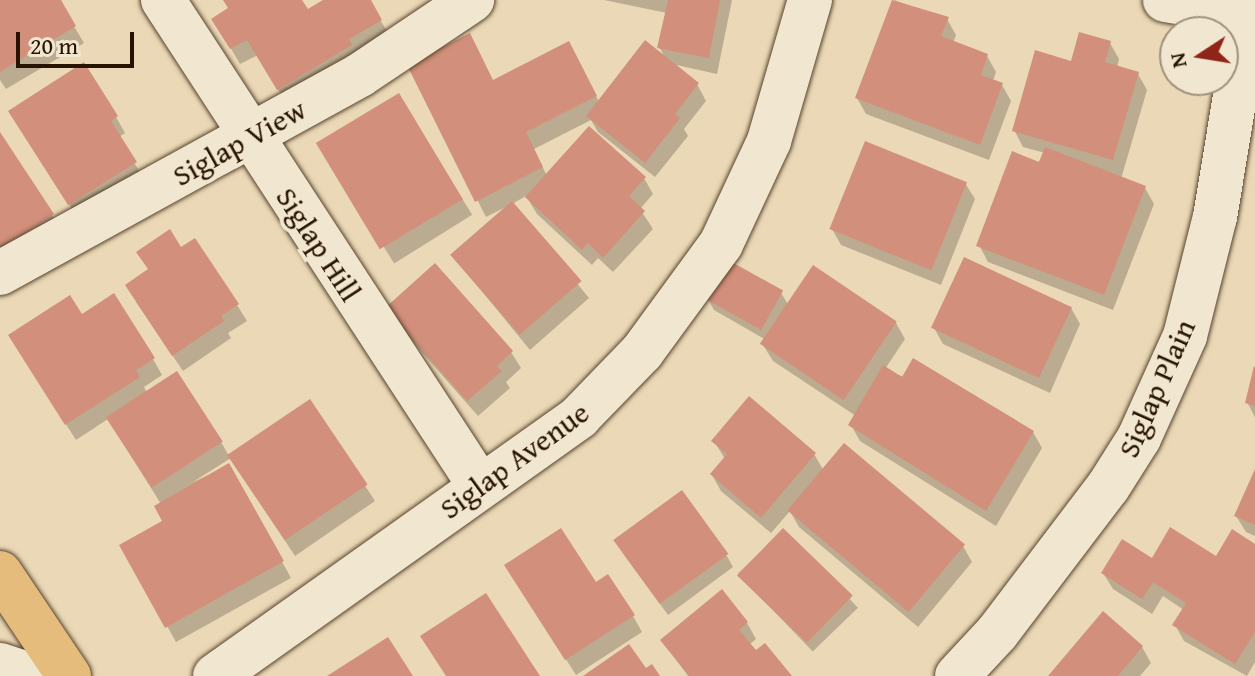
<!DOCTYPE html>
<html>
<head>
<meta charset="utf-8">
<style>
	body { margin:0 }
	#map { position:relative; width:1255px; height:676px; overflow:hidden; background:#ead8b6; font-family:"Gentium Book Plus",serif }
	div>[style] { position:absolute }
	[style*='--x'] { left:calc(var(--x)*1px); top:calc(var(--y)*1px); width:calc(var(--w)*1px); rotate:calc(var(--a)*1deg) }
	.shadow>* { inset:0; background:#0003; transform-origin:0 0 }
	.building>* { inset:0; background:#d28f7b; transform-origin:0 0 }
	.roads { filter:drop-shadow(0 0 2px #58442e) drop-shadow(0 0 2px #58442e) }
	.minor>* { height:44px; margin:-22px; padding:0 22px; transform-origin:22px; border-radius:22px; background:#f1e6d0 }
	.primary>* { height:44px; margin:-22px; padding:0 22px; transform-origin:22px; border-radius:22px; background:#e5bc7b }
	span { translate:-50% -50%; white-space:nowrap; text-align:center; line-height:1.15; -webkit-text-stroke:8px #f1e6d0; paint-order:stroke }
	.street-label { font-size:30px; color:#271301 }
	.north { position:absolute; left:1159px; top:16px; width:80px; height:80px; box-sizing:border-box; background:#f1e6d0; border:2px solid #a0927d; border-radius:50%; rotate:258deg; font-size:22px; font-weight:700; line-height:32px; text-align:center; color:#271301 }
	.north::after { content:''; display:block; margin:auto; width:28px; height:36px; background:#8f2418; clip-path:polygon(50% 0,100% 100%,50% 72%,0 100%) }
	.scale { position:absolute; left:16px; top:32px; width:118px; height:36px; box-sizing:border-box; border:4px solid #271301; border-top:0; padding-left:10px; font-size:24px; line-height:28px; white-space:nowrap; color:#271301; -webkit-text-stroke:6px #f1e6d0; paint-order:stroke }
</style>
</head>
<body>
<div id="map">
	<div class="shadow">
		<div style="clip-path:polygon(0 0,58px 0,84px 43px,6px 89px,0 80px)"></div>
		<div style="clip-path:polygon(225px 0,300px 0,307px 12px,325px 0,368px 0,390px 36px,287px 105px,258px 55px,240px 64px,223px 35px,231px 9px)"></div>
		<div style="clip-path:polygon(604px 0,732px 0,717px 74px,672px 64px,697px 84px,706px 101px,684px 129px,688px 136px,655px 177px,598px 132px,591px 120px,534px 149px,547px 176px,644px 178px,653px 194px,640px 209px,653px 229px,613px 272px,598px 258px,592px 265px,537px 214px,526px 196px,512px 204px,589px 298px,530px 350px,453px 256px,508px 206px,486px 217px,409px 66px,494px 82px,578px 60px,599px 102px,666px 60px,660px 48px,667px 13px)"></div>
		<div style="clip-path:polygon(894px 0,947px 19px,956px 35px,953px 43px,987px 56px,996px 72px,993px 81px,1002px 85px,1011px 101px,989px 160px,866px 114px,857px 98px)"></div>
		<div style="clip-path:polygon(1110px 43px,1119px 59px,1117px 68px,1138px 74px,1147px 90px,1121px 179px,1145px 188px,1154px 204px,1113px 310px,988px 262px,979px 245px,1045px 153px,1023px 147px,1014px 130px,1072px 63px)"></div>
		<div style="left:398px;top:96px;width:140px;height:92px;rotate:58deg"></div>
		<div style="clip-path:polygon(116px 117px,125px 133px,119px 137px,144px 179px,79px 220px,20px 127px)"></div>
		<div style="clip-path:polygon(0 136px,62px 231px,0 272px)"></div>
		<div style="clip-path:polygon(965px 183px,975px 199px,941px 285px,841px 245px,832px 229px)"></div>
		<div style="clip-path:polygon(181px 250px,237px 305px,247px 321px,228px 333px,231px 338px,183px 371px,136px 302px,150px 271px)"></div>
		<div style="clip-path:polygon(781px 293px,789px 306px,896px 323px,905px 339px,885px 369px,1033px 432px,1042px 448px,996px 526px,860px 441px,851px 425px,856px 416px,773px 361px,763px 345px,766px 340px,714px 310px,708px 299px)"></div>
		<div style="clip-path:polygon(1071px 308px,1080px 324px,1050px 393px,943px 344px,934px 328px)"></div>
		<div style="clip-path:polygon(82px 316px,153px 359px,162px 375px,144px 387px,147px 393px,221px 442px,229px 456px,310px 401px,375px 501px,295px 556px,231px 458px,193px 482px,229px 466px,291px 578px,176px 642px,122px 546px,165px 522px,161px 504px,108px 419px,76px 440px,20px 352px)"></div>
		<div style="clip-path:polygon(397px 324px,511px 352px,521px 368px,506px 382px,510px 388px,478px 416px)"></div>
		<div style="clip-path:polygon(1255px 370px,1255px 417px,1247px 402px)"></div>
		<div style="clip-path:polygon(714px 441px,814px 454px,824px 471px,963px 546px,972px 562px,918px 627px,799px 527px,790px 511px,771px 533px,721px 491px,712px 475px,725px 459px)"></div>
		<div style="clip-path:polygon(1255px 474px,1255px 536px,1246px 532px,1236px 516px)"></div>
		<div style="left:783px;top:530px;width:108px;height:63px;rotate:46deg"></div>
		<div style="clip-path:polygon(1255px 546px,1255px 662px,1247px 676px,1184px 641px,1175px 625px,1184px 610px,1163px 596px,1152px 614px,1113px 589px,1103px 573px,1152px 561px,1216px 559px)"></div>
		<div style="clip-path:polygon(622px 552px,727px 556px,733px 567px,668px 615px)"></div>
		<div style="clip-path:polygon(516px 581px,595px 585px,633px 616px,642px 632px,576px 675px)"></div>
		<div style="clip-path:polygon(747px 623px,756px 639px,749px 645px,789px 676px,688px 676px,662px 640px)"></div>
		<div style="clip-path:polygon(1142px 647px,1151px 663px,1140px 676px,1050px 676px)"></div>
	</div>
	<div class="building">
		<div style="clip-path:polygon(0 0,61px 0,76px 26px,0 72px)"></div>
		<div style="clip-path:polygon(223px 0,302px 0,308px 9px,323px 0,371px 0,382px 20px,349px 39px,352px 45px,277px 90px,247px 40px,230px 49px,211px 19px,228px 8px)"></div>
		<div style="clip-path:polygon(668px 0,720px 0,709px 58px,657px 48px)"></div>
		<div style="clip-path:polygon(892px 0,949px 17px,941px 36px,988px 54px,981px 75px,1003px 83px,980px 145px,855px 98px)"></div>
		<div style="clip-path:polygon(1079px 32px,1111px 41px,1105px 62px,1139px 72px,1113px 160px,1012px 131px,1035px 50px,1071px 61px)"></div>
		<div style="clip-path:polygon(470px 33px,493px 80px,569px 41px,597px 96px,526px 132px,543px 167px,475px 202px,407px 65px)"></div>
		<div style="clip-path:polygon(645px 40px,699px 83px,675px 114px,680px 118px,645px 163px,586px 116px)"></div>
		<div style="clip-path:polygon(84px 62px,118px 116px,111px 121px,137px 162px,68px 205px,8px 111px)"></div>
		<div style="left:399px;top:93px;width:124px;height:97px;rotate:59deg"></div>
		<div style="clip-path:polygon(589px 126px,646px 177px,629px 196px,645px 211px,603px 258px,588px 243px,582px 250px,525px 197px)"></div>
		<div style="clip-path:polygon(0 132px,54px 214px,0 250px)"></div>
		<div style="left:865px;top:141px;width:110px;height:95px;rotate:22deg"></div>
		<div style="clip-path:polygon(1045px 147px,1146px 186px,1104px 295px,976px 246px,1012px 151px,1039px 162px)"></div>
		<div style="left:512px;top:201px;width:106px;height:82px;rotate:49deg"></div>
		<div style="clip-path:polygon(170px 229px,181px 247px,195px 238px,239px 304px,221px 316px,224px 321px,172px 356px,125px 285px,148px 269px,136px 252px)"></div>
		<div style="left:964px;top:257px;width:119px;height:78px;rotate:25deg"></div>
		<div style="left:728px;top:260px;width:63px;height:45px;rotate:29deg"></div>
		<div style="clip-path:polygon(435px 263px,513px 351px,497px 366px,502px 371px,467px 401px,385px 308px)"></div>
		<div style="left:813px;top:265px;width:101px;height:95px;rotate:34deg"></div>
		<div style="clip-path:polygon(114px 293px,155px 358px,136px 370px,140px 377px,65px 425px,8px 335px,70px 295px,82px 314px)"></div>
		<div style="clip-path:polygon(913px 358px,1034px 431px,986px 511px,848px 425px,883px 365px,902px 377px)"></div>
		<div style="clip-path:polygon(1254px 366px,1255px 367px,1255px 406px,1245px 403px)"></div>
		<div style="left:177px;top:371px;width:84px;height:85px;rotate:57deg"></div>
		<div style="clip-path:polygon(749px 396px,816px 453px,761px 518px,710px 474px,727px 454px,711px 441px)"></div>
		<div style="left:310px;top:399px;width:103px;height:100px;rotate:56deg"></div>
		<div style="left:844px;top:443px;width:158px;height:88px;rotate:40deg"></div>
		<div style="clip-path:polygon(229px 463px,284px 561px,165px 628px,119px 545px,162px 521px,154px 506px)"></div>
		<div style="clip-path:polygon(1255px 469px,1255px 525px,1234px 516px)"></div>
		<div style="left:682px;top:490px;width:79px;height:85px;rotate:54deg"></div>
		<div style="clip-path:polygon(1170px 527px,1216px 556px,1232px 529px,1255px 544px,1255px 632px,1235px 664px,1172px 625px,1186px 603px,1153px 582px,1142px 599px,1101px 573px,1122px 539px,1152px 558px)"></div>
		<div style="clip-path:polygon(561px 528px,596px 582px,608px 574px,635px 615px,565px 660px,504px 565px)"></div>
		<div style="left:783px;top:528px;width:97px;height:66px;rotate:44deg"></div>
		<div style="clip-path:polygon(722px 589px,748px 622px,739px 630px,756px 650px,765px 643px,792px 676px,689px 676px,660px 640px)"></div>
		<div style="clip-path:polygon(486px 593px,540px 676px,446px 676px,420px 636px)"></div>
		<div style="clip-path:polygon(1103px 611px,1143px 646px,1118px 676px,1048px 676px)"></div>
		<div style="clip-path:polygon(388px 637px,413px 676px,327px 676px)"></div>
		<div style="clip-path:polygon(629px 644px,646px 668px,652px 664px,660px 676px,583px 676px)"></div>
	</div>
	<div class="roads">
		<div class="minor">
			<div style="--x:163;--y:0;--w:580;--a:56.89"></div>
			<div style="--x:1165;--y:0;--w:91;--a:9.5"></div>
			<div style="--x:0;--y:273;--w:411;--a:-28.8"></div>
			<div style="--x:360;--y:75;--w:135;--a:-33.8"></div>
			<div style="--x:0;--y:665;--w:35;--a:18"></div>
			<div style="--x:215;--y:676;--w:447;--a:-35.4"></div>
			<div style="--x:579;--y:417;--w:91;--a:-45.9"></div>
			<div style="--x:642;--y:352;--w:134;--a:-53.8"></div>
			<div style="--x:721;--y:244;--w:114;--a:-65"></div>
			<div style="--x:769;--y:141;--w:147;--a:-73.8"></div>
			<div style="--x:957;--y:676;--w:59;--a:-47.1"></div>
			<div style="--x:997;--y:633;--w:183;--a:-52.8"></div>
			<div style="--x:1108;--y:487;--w:58;--a:-57.7"></div>
			<div style="--x:1139;--y:438;--w:112;--a:-65.7"></div>
			<div style="--x:1185;--y:336;--w:123;--a:-75.9"></div>
			<div style="--x:1215;--y:217;--w:220;--a:-80.6"></div>
		</div>
		<div class="primary">
			<div style="--x:0;--y:573;--w:124;--a:56.2"></div>
		</div>
	</div>
	<div class="street-label">
		<span style="left:239px;top:142px;rotate:-29deg">Siglap View</span>
		<span style="left:319px;top:244px;rotate:57deg">Siglap Hill</span>
		<span style="left:1156px;top:388px;rotate:-66deg">Siglap Plain</span>
		<span style="left:514px;top:460px;rotate:-36deg">Siglap Avenue</span>
	</div>
	<div class="north">N</div>
	<div class="scale">20 m</div>
</div>
</body>
</html>
